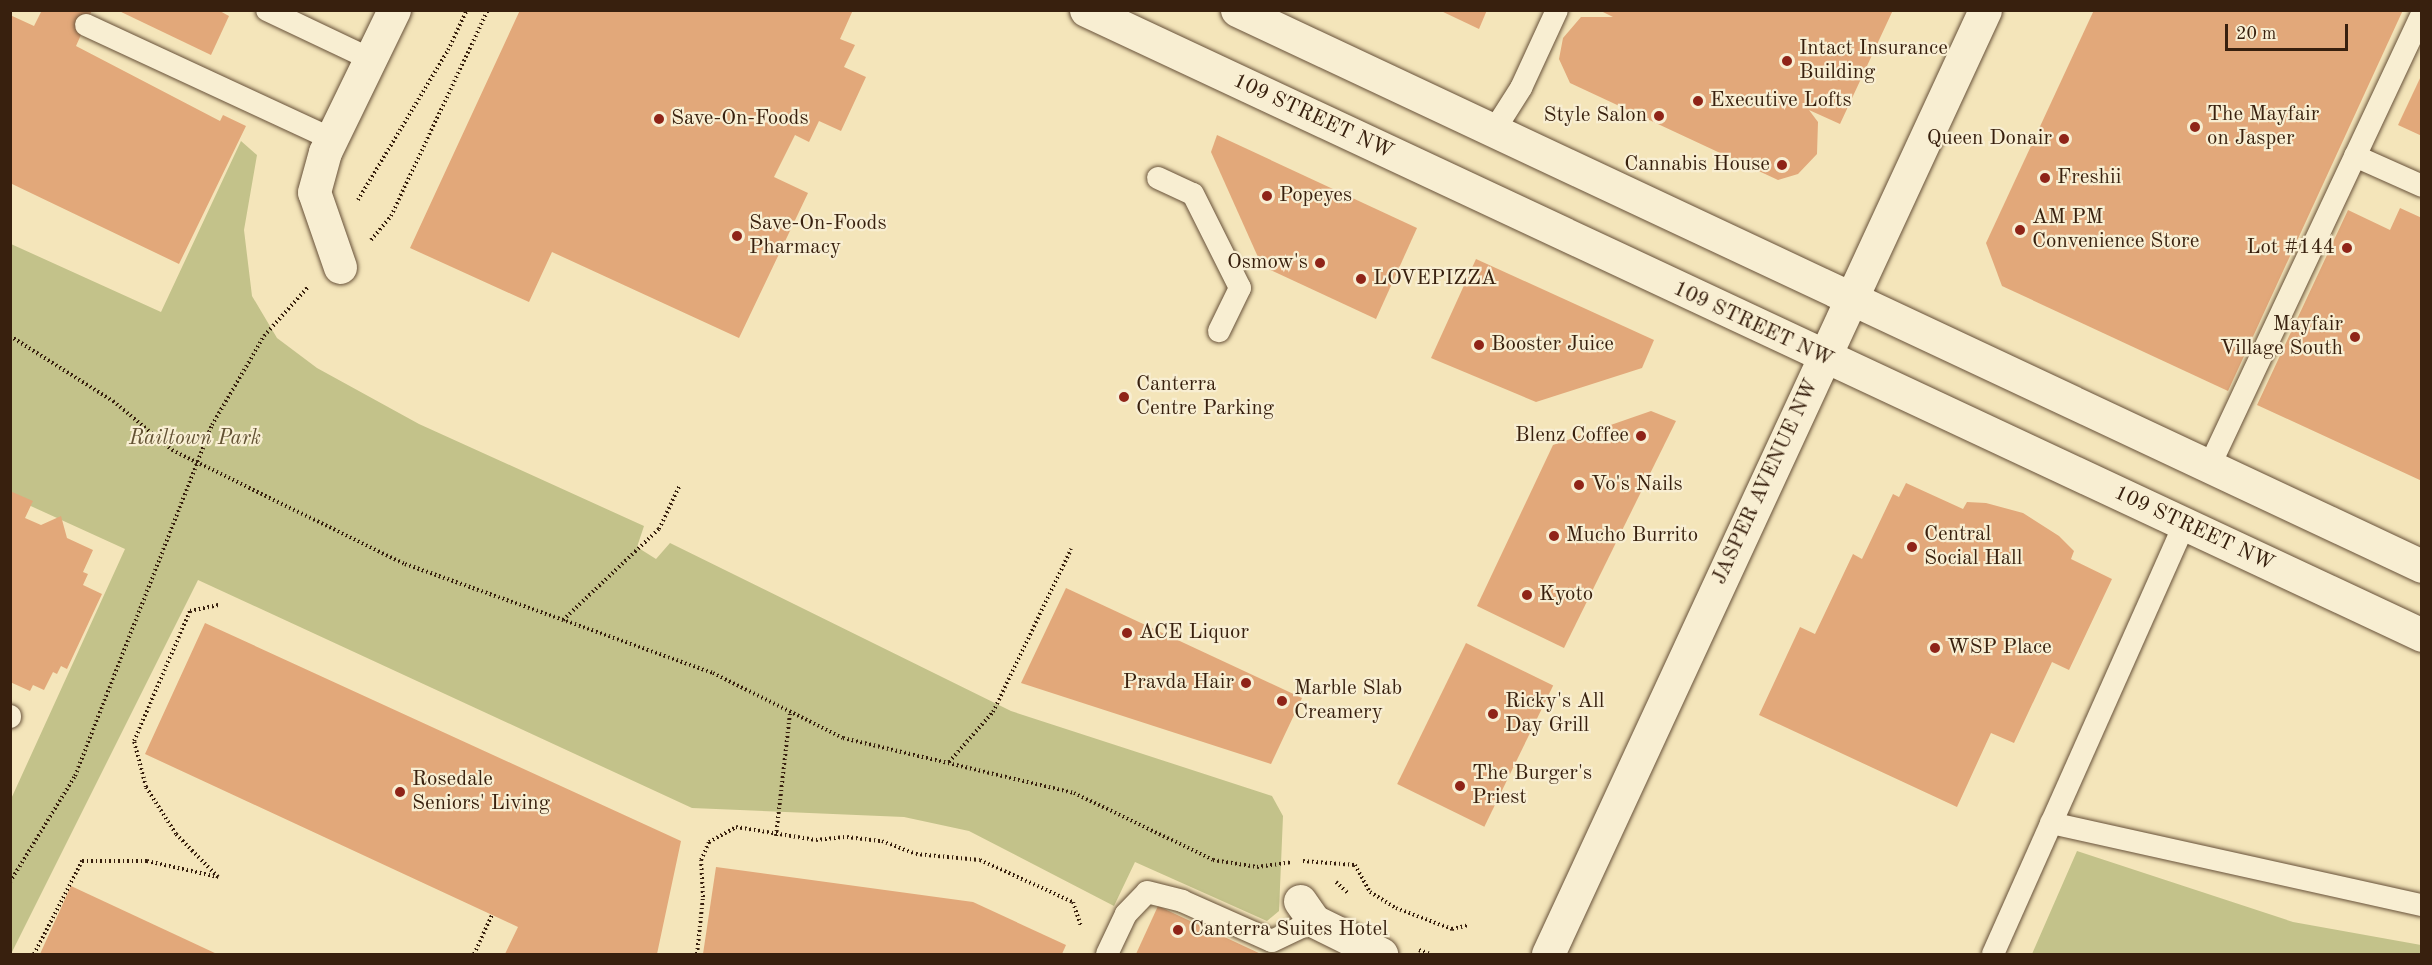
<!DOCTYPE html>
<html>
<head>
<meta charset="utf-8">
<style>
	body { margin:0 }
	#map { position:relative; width:2432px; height:965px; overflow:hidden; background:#f4e5ba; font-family:"Old Standard TT",serif }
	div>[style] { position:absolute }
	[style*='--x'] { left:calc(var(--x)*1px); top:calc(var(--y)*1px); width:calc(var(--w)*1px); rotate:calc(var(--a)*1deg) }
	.green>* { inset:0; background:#c3c28a }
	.building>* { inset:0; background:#e2a87a; transform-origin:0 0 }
	.path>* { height:4px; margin-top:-2px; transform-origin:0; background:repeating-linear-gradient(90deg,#38200e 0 1.5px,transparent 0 4.5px) }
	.roads { filter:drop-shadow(0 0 2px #675139) drop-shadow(0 0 2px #675139) }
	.lane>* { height:22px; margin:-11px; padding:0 11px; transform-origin:11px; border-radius:11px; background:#f8eed2 }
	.street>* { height:33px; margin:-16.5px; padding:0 16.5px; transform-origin:16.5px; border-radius:16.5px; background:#f8eed2 }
	.secondary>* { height:33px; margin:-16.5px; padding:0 16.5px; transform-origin:16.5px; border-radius:16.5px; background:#f8eed2 }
	.dots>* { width:16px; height:16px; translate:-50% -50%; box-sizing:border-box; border:3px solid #f8eed2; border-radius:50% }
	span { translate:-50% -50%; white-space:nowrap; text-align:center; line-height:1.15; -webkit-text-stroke:4.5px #f8eed2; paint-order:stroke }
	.poi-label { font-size:21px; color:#38200e }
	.left { translate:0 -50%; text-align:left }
	.right { translate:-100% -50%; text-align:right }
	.street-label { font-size:21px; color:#38200e }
	.park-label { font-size:21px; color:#625133; font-style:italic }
	.frame { position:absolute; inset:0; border:12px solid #38200e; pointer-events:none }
	.scale { position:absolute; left:2225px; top:24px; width:123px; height:27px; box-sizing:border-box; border:3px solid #38200e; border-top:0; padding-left:8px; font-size:18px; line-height:21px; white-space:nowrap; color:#38200e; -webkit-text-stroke:4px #f8eed2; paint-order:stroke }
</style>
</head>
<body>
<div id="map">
	<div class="green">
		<div style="clip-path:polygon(241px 141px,257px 155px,244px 230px,252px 296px,277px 338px,317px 368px,419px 424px,644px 526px,637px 547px,656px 559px,670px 543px,1011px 711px,1272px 796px,1283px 816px,1279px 911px,1267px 921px,1135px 862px,1114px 906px,969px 831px,904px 817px,692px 808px,198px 580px,11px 954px,11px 799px,125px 549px,11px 497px,11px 244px,161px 312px)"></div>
		<div style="clip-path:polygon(2077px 851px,2293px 922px,2421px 945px,2421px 954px,2032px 954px)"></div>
	</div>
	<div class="building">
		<div style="clip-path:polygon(42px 10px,92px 10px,76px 46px,220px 121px,223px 115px,246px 126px,179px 264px,10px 183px,10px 15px,34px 26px)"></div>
		<div style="clip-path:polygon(117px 10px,218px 10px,229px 16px,211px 55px)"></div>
		<div style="clip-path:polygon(520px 10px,853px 10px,840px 39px,855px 45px,844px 67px,866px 77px,841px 131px,819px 121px,809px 142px,795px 135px,774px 177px,808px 193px,739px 338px,552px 252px,529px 302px,410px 248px)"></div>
		<div style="clip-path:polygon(1439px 10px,1487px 10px,1479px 29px)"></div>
		<div style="clip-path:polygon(1599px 10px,1893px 10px,1840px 124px,1809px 110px,1818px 122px,1817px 154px,1798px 174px,1778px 180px,1570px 83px,1559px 59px,1563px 38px,1581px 17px,1613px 17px)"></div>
		<div style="clip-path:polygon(2094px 10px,2403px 10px,2228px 391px,2002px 286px,1986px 243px)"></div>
		<div style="clip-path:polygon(2422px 74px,2422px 136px,2398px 125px)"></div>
		<div style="clip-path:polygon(1217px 135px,1417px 228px,1376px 319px,1262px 266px,1211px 152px)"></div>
		<div style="clip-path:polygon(2400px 208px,2422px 218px,2422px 481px,2257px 405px,2348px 210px,2390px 230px)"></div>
		<div style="clip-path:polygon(1476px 259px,1654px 340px,1642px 368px,1536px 402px,1431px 358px)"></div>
		<div style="clip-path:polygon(1651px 411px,1676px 421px,1564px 648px,1477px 606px,1553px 445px)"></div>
		<div style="clip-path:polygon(1906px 483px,1963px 509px,1967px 502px,1986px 503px,2023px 513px,2059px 536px,2074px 551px,2071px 559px,2112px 579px,2069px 670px,2052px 662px,2014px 743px,1991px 733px,1957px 807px,1759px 715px,1800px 627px,1815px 634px,1853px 554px,1862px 559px,1893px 494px,1899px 497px)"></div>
		<div style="clip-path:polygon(10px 491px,33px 501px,25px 518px,41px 525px,61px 516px,67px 538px,93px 550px,83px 572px,88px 574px,83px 585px,102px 594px,67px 669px,61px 666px,57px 674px,53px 672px,44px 690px,33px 685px,30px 691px,10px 682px)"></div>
		<div style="clip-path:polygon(1066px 588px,1302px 698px,1271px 764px,1021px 683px)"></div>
		<div style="clip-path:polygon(205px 623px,681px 841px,657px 954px,505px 954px,518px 927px,145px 754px)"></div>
		<div style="left:1466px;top:643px;width:97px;height:157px;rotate:26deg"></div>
		<div style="clip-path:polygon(716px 867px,973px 902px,1066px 945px,1062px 954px,703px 954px)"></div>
		<div style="clip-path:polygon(71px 886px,217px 954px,40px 954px)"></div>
		<div style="clip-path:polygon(1158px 906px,1261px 954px,1136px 954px)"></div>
	</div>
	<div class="path">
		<div style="--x:358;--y:200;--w:175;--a:-59"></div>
		<div style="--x:448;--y:50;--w:44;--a:-64.6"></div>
		<div style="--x:371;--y:240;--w:31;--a:-50"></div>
		<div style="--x:391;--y:216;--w:228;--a:-64.8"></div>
		<div style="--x:10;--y:336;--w:122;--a:32.3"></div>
		<div style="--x:113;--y:401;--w:77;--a:39.7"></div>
		<div style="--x:172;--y:450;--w:259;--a:26.1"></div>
		<div style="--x:405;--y:564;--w:327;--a:19.5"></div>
		<div style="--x:713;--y:673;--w:145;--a:26.6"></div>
		<div style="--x:843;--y:738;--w:237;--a:13.4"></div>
		<div style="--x:1074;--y:793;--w:154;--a:25.7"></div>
		<div style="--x:1213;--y:860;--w:45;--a:9"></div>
		<div style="--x:1257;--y:867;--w:35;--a:-8"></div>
		<div style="--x:563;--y:620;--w:132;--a:-43.5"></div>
		<div style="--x:659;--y:529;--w:47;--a:-64.5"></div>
		<div style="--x:949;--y:762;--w:67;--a:-48.7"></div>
		<div style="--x:993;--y:712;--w:181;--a:-64.4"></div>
		<div style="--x:776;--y:836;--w:123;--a:-83.5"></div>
		<div style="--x:1303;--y:861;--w:52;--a:4.4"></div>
		<div style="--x:1355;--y:865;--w:31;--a:61"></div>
		<div style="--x:1370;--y:892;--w:31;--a:32"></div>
		<div style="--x:1396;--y:908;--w:60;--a:20.6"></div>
		<div style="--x:1452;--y:929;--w:17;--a:-13"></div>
		<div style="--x:218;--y:877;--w:60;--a:-134.3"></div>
		<div style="--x:176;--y:834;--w:56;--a:-122.6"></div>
		<div style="--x:146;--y:787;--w:48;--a:-104.6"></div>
		<div style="--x:134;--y:741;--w:142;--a:-66.7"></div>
		<div style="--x:190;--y:611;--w:30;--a:-12"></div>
		<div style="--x:10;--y:882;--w:124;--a:-58.5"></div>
		<div style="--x:75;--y:776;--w:377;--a:-68.7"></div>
		<div style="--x:212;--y:425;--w:103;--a:-59.7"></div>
		<div style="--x:264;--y:336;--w:66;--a:-48.1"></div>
		<div style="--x:1336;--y:882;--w:16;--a:43"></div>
		<div style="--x:1419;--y:950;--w:12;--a:20"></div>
		<div style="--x:34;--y:954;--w:105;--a:-62.7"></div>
		<div style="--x:82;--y:861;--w:65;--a:0"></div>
		<div style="--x:147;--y:861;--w:73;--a:12.7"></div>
		<div style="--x:474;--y:954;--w:43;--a:-65.2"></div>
		<div style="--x:697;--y:954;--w:57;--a:-84"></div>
		<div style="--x:703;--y:897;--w:37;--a:-93"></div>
		<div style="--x:701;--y:860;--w:20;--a:-66"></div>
		<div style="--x:709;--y:842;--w:31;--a:-29"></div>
		<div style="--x:736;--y:827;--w:81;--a:9.2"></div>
		<div style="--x:816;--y:840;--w:31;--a:-6"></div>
		<div style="--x:847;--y:837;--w:35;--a:7"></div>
		<div style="--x:882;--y:841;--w:36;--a:21"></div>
		<div style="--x:916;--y:854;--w:64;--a:5.4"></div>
		<div style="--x:980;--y:860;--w:102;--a:24.3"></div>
		<div style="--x:1073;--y:902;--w:26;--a:72"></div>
	</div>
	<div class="roads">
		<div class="lane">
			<div style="--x:267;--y:10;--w:114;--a:25.4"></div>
			<div style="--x:86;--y:25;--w:271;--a:24.9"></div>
			<div style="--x:1495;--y:129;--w:49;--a:-57.6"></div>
			<div style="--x:1521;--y:88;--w:86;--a:-65.2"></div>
			<div style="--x:2355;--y:156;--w:73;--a:24.1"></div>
			<div style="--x:1158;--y:178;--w:38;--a:25"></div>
			<div style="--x:1193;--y:194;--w:105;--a:63.4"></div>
			<div style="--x:1240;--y:288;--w:48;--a:116"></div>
			<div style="--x:2209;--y:467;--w:501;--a:-64.82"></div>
			<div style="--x:10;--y:716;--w:1;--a:90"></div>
			<div style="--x:2051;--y:823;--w:380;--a:12.5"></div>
			<div style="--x:1107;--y:954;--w:44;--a:-64.6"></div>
			<div style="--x:1126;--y:914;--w:30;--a:-46"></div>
			<div style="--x:1147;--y:892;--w:36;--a:14"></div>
			<div style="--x:1182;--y:901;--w:98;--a:24"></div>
			<div style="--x:1272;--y:941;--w:47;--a:-25.5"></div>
			<div style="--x:1993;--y:954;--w:471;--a:-66"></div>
		</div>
		<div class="street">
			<div style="--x:340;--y:267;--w:79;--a:-109.1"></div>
			<div style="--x:314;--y:192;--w:41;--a:-74.6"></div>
			<div style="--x:325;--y:152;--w:158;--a:-64.1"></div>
			<div style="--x:1300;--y:901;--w:24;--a:55"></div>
			<div style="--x:1314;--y:921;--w:75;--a:26.2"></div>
		</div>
		<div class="secondary">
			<div style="--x:1086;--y:10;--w:1475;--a:25.07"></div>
			<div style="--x:1237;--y:10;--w:1309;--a:25.14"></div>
			<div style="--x:1548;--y:954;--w:1040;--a:-65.16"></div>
		</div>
	</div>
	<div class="dots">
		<div style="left:1787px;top:61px;background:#8f2418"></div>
		<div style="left:1698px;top:101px;background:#8f2418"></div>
		<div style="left:1659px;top:116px;background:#8f2418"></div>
		<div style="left:659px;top:119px;background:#8f2418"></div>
		<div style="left:2195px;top:127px;background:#8f2418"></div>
		<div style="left:2064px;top:139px;background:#8f2418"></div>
		<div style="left:1782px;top:165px;background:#8f2418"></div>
		<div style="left:2045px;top:178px;background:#8f2418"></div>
		<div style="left:1267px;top:196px;background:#8f2418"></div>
		<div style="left:2020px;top:230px;background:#8f2418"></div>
		<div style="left:737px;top:236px;background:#8f2418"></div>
		<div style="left:2347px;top:248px;background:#8f2418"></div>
		<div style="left:1320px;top:263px;background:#8f2418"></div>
		<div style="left:1361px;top:279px;background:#8f2418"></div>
		<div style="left:2355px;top:337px;background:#8f2418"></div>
		<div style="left:1479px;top:345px;background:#8f2418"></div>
		<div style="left:1124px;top:397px;background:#8f2418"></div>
		<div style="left:1641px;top:436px;background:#8f2418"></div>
		<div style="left:1579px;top:485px;background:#8f2418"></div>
		<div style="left:1554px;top:536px;background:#8f2418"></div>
		<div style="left:1912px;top:547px;background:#8f2418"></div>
		<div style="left:1527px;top:595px;background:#8f2418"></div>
		<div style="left:1127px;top:633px;background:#8f2418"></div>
		<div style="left:1935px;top:648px;background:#8f2418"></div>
		<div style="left:1246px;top:683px;background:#8f2418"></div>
		<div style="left:1282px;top:701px;background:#8f2418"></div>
		<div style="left:1493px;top:714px;background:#8f2418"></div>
		<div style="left:1460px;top:786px;background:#8f2418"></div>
		<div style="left:400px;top:792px;background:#8f2418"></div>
		<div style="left:1178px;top:930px;background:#8f2418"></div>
	</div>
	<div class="poi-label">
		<span class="left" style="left:1799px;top:61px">Intact Insurance<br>Building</span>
		<span class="left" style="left:1710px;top:101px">Executive Lofts</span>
		<span class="left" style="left:2207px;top:127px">The Mayfair<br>on Jasper</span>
		<span class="right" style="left:1647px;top:116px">Style Salon</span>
		<span class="left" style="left:671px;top:119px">Save-On-Foods</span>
		<span class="right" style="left:2052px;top:139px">Queen Donair</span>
		<span class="right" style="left:1770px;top:165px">Cannabis House</span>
		<span class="left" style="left:2057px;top:178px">Freshii</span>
		<span class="left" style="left:1279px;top:196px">Popeyes</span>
		<span class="left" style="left:2032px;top:230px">AM PM<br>Convenience Store</span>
		<span class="left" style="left:749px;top:236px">Save-On-Foods<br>Pharmacy</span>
		<span class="right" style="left:2335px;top:248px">Lot #144</span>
		<span class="right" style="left:1308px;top:263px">Osmow's</span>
		<span class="left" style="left:1373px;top:279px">LOVEPIZZA</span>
		<span class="right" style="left:2343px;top:337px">Mayfair<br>Village South</span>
		<span class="left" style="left:1491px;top:345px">Booster Juice</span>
		<span class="left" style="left:1136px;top:397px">Canterra<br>Centre Parking</span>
		<span class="right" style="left:1629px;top:436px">Blenz Coffee</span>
		<span class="left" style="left:1591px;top:485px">Vo's Nails</span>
		<span class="left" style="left:1924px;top:547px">Central<br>Social Hall</span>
		<span class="left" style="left:1566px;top:536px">Mucho Burrito</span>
		<span class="left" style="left:1539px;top:595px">Kyoto</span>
		<span class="left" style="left:1139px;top:633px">ACE Liquor</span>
		<span class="left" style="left:1947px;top:648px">WSP Place</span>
		<span class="right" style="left:1234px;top:683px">Pravda Hair</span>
		<span class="left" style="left:1294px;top:701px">Marble Slab<br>Creamery</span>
		<span class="left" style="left:1505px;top:714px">Ricky's All<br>Day Grill</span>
		<span class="left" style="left:1472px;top:786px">The Burger's<br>Priest</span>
		<span class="left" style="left:412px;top:792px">Rosedale<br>Seniors' Living</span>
		<span class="left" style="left:1190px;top:930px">Canterra Suites Hotel</span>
	</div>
	<div class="street-label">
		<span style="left:1313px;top:117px;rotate:25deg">109 STREET NW</span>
		<span style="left:1753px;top:325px;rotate:25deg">109 STREET NW</span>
		<span style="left:1766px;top:482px;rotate:-65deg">JASPER AVENUE NW</span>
		<span style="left:2194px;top:529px;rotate:25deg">109 STREET NW</span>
	</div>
	<div class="park-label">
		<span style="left:195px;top:439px">Railtown Park</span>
	</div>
	<div class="frame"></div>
	<div class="scale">20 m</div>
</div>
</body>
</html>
